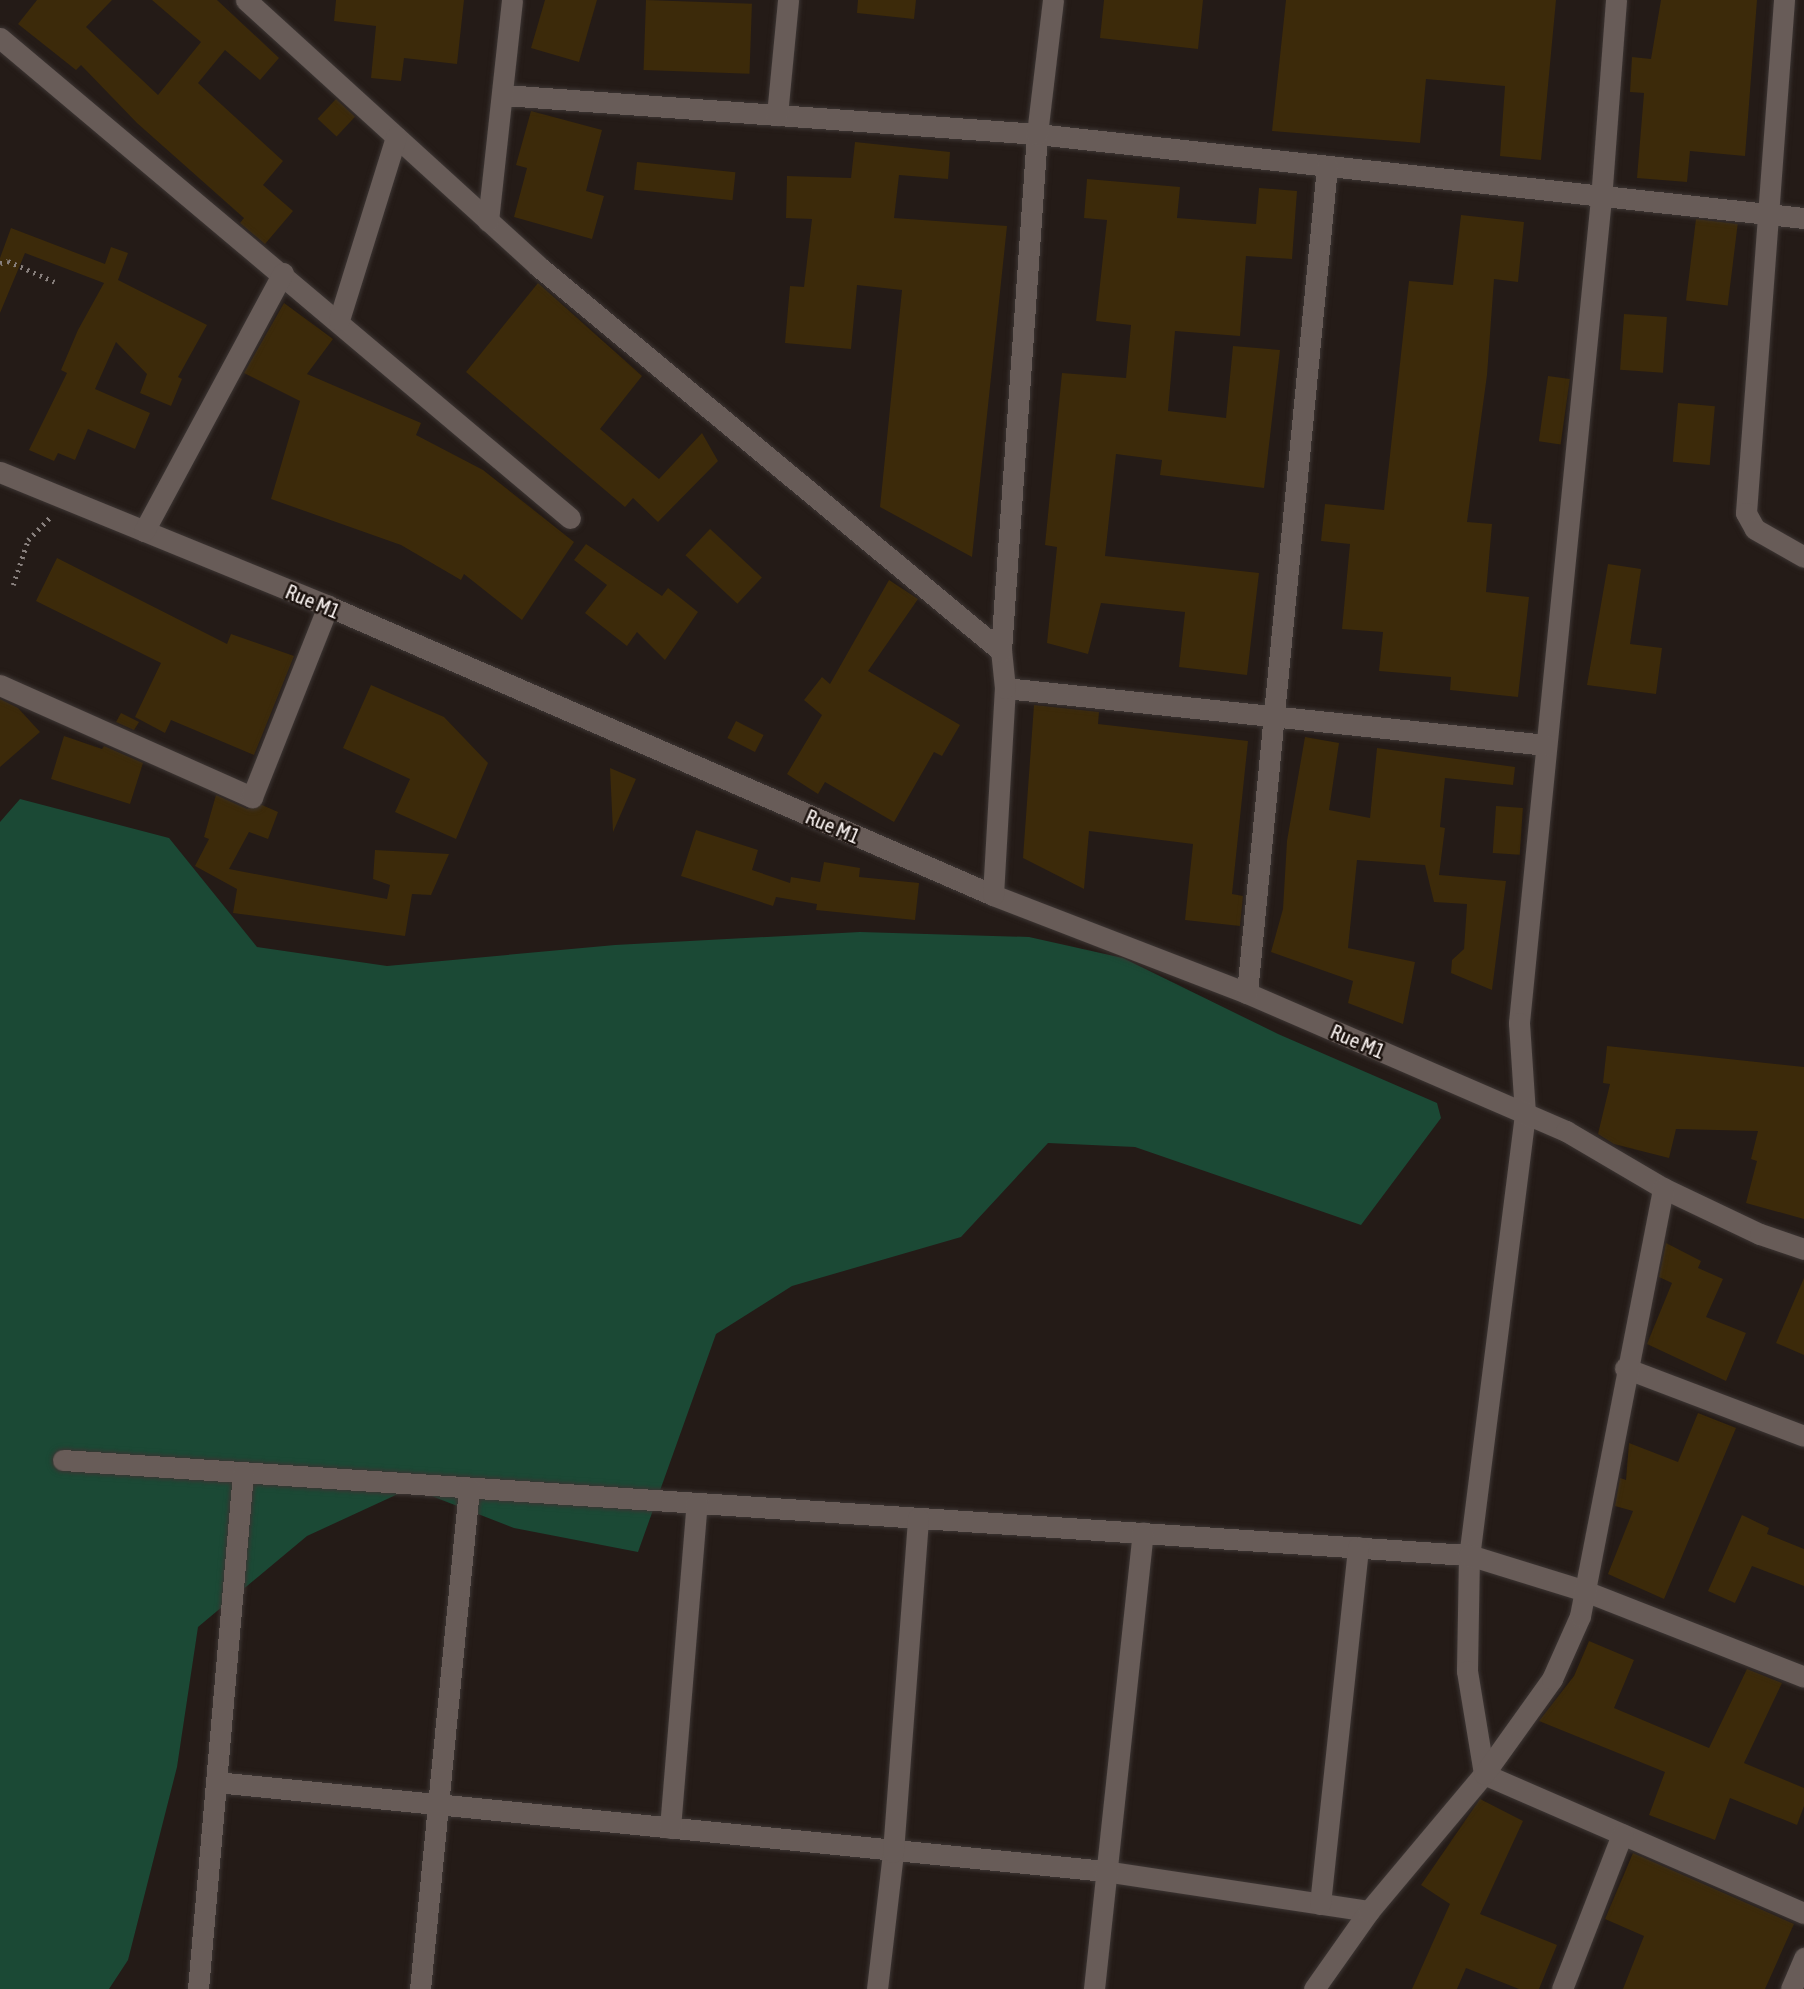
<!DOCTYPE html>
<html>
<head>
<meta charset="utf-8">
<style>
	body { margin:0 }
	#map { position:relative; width:1804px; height:1989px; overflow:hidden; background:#241b17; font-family:"Asap Condensed",sans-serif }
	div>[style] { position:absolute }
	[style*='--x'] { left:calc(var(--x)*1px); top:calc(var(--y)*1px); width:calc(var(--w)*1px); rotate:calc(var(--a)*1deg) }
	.green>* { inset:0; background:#1b4935 }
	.building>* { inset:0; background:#3c2a0a; transform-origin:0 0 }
	.path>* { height:4.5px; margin-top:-2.25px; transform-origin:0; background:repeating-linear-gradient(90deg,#88807d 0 2px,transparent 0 7px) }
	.roads { filter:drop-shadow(0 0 2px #3c3533) drop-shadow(0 0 2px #3c3533) }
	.minor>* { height:21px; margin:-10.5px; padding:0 10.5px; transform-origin:10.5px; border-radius:10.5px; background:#685c58 }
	span { translate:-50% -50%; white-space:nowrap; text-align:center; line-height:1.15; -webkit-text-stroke:5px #1b120e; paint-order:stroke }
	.street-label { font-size:21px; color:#f8f1ef }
</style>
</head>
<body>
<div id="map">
	<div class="green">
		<div style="clip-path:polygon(20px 799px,169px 838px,257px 947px,387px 966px,615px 945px,860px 932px,1029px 937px,1123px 958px,1278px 1034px,1437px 1103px,1441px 1118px,1361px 1225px,1135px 1147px,1048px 1143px,961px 1237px,792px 1286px,716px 1334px,638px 1552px,514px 1528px,411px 1488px,307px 1536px,198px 1627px,177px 1767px,128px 1960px,109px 1989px,0 1989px,0 822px)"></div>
	</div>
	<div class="building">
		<div style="clip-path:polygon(37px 0,112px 0,86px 27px,158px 95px,201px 42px,152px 0,217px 0,279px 58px,260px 80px,225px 50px,198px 83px,283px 161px,263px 185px,293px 211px,265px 244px,240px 223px,244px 218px,137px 123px,81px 65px,76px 70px,18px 24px)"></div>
		<div style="clip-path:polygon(336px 0,464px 0,457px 64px,404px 58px,401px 81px,371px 78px,376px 26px,334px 21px)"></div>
		<div style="clip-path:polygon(545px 0,597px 0,579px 62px,531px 48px)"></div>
		<div style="left:646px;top:0;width:106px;height:70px;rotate:2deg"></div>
		<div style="clip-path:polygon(858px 0,916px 0,914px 19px,857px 13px)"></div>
		<div style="clip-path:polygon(1104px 0,1203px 0,1198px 49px,1100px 38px)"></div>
		<div style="clip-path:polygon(1286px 0,1556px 0,1541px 160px,1500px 156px,1505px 86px,1426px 79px,1420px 143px,1272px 131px)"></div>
		<div style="clip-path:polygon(1661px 0,1757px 0,1745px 156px,1690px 151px,1687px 182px,1637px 178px,1644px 93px,1630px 92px,1632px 57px,1651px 59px)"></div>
		<div style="left:336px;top:99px;width:26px;height:27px;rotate:43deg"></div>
		<div style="clip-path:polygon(531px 111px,602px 130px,586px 191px,604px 196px,592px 239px,514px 217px,527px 168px,516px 165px)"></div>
		<div style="clip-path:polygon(855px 142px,950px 152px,948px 179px,899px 175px,894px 218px,1007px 226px,972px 557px,880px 507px,902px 290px,857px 285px,851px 349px,785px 343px,790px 286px,804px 287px,812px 219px,786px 218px,787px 176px,851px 178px)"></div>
		<div style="left:637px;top:162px;width:99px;height:28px;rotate:6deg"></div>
		<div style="clip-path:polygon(1087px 179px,1180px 187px,1177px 218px,1256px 224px,1259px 188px,1297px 191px,1292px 259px,1246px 256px,1240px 336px,1175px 331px,1168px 411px,1226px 418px,1233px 346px,1280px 350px,1264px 488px,1160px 475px,1162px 460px,1116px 454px,1105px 556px,1259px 573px,1247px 675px,1179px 667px,1185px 612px,1101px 603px,1088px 654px,1047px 643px,1057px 547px,1045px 545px,1062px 373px,1126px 378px,1131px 325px,1096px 321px,1107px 220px,1084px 218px)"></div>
		<div style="clip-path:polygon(1461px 215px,1524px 222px,1518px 282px,1494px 279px,1487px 375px,1467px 522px,1492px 524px,1486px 592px,1529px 597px,1518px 697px,1450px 690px,1451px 677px,1379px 671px,1383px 632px,1342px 629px,1350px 544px,1321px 541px,1325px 504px,1384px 510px,1409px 281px,1453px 285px)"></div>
		<div style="left:1696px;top:219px;width:42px;height:82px;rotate:7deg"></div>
		<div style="clip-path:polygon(11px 228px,105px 264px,111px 247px,128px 253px,118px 280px,207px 325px,178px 377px,182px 379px,171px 406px,140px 393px,147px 374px,116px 342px,95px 389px,150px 413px,135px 449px,88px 429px,75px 460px,58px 453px,54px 461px,29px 450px,67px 373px,61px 370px,78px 330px,104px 283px,25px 253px,0 313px,0 258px)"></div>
		<div style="clip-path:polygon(538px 283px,642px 376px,600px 429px,659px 479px,702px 433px,718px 461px,658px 522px,633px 498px,625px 507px,466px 372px)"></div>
		<div style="clip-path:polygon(284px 303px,333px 339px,307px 374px,421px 423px,416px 435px,483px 470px,574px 542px,522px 620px,464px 574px,461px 580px,401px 545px,271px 499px,300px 401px,244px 373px)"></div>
		<div style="left:1624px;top:314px;width:43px;height:56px;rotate:4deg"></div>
		<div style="left:1548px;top:376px;width:22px;height:66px;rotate:8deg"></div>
		<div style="left:1678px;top:403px;width:37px;height:59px;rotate:5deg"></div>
		<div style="left:710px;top:529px;width:71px;height:36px;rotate:43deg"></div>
		<div style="clip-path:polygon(586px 544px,662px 596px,668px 588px,698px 612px,665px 660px,637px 632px,627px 646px,585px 613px,607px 585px,574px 560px)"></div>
		<div style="clip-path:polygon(57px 558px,227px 644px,231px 634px,294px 656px,254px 755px,171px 720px,165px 733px,135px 717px,161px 663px,36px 601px)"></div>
		<div style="clip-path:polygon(1608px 564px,1641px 569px,1630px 644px,1662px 648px,1656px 694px,1587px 685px)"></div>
		<div style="clip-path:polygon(889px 580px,918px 599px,868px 671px,960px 725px,942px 756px,934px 752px,894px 822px,825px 782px,818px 794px,787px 774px,822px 715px,804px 700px,822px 677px,830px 684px)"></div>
		<div style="clip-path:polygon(371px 685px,444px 717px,488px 763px,456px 839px,395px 812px,410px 779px,343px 748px)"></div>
		<div style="clip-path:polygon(0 699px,18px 708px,40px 732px,0 767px)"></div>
		<div style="clip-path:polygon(1034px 705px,1099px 712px,1098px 724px,1248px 741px,1232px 894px,1243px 896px,1240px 926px,1185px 920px,1193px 844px,1089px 831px,1084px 889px,1023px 858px)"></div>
		<div style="clip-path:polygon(121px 713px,139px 722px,134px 730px,116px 722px)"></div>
		<div style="left:736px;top:721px;width:31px;height:19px;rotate:27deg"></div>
		<div style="clip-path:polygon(64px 736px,102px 749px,104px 746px,143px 763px,130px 804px,51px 779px)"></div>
		<div style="clip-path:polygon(1305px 737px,1339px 743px,1329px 810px,1370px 818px,1377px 748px,1515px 767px,1513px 785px,1445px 778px,1440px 827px,1445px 828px,1439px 875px,1506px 881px,1492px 990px,1451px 973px,1452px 960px,1464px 949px,1467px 904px,1434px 902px,1425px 865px,1357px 860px,1348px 948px,1415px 962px,1403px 1024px,1348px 1003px,1353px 981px,1271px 952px,1283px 909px,1287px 841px)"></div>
		<div style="clip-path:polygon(610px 768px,636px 779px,613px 832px)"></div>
		<div style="clip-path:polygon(216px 795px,247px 809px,262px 805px,278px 812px,268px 839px,249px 832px,229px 869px,387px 899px,390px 885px,373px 879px,375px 850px,449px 854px,431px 895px,412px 894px,405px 936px,233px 913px,237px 889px,195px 866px,209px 839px,204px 837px)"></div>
		<div style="left:1496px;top:806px;width:27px;height:47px;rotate:4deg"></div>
		<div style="clip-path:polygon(696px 830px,758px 850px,752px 870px,790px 883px,791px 877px,820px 882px,824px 862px,860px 868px,859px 877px,919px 883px,915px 920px,816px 910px,817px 904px,776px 897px,773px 906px,681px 876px)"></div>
		<div style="clip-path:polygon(1607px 1046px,1804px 1067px,1804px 1219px,1746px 1203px,1757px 1161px,1751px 1159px,1758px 1131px,1676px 1129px,1669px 1158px,1614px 1144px,1598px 1134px,1610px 1084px,1603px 1083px)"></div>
		<div style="clip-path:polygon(1666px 1243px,1701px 1261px,1698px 1268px,1723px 1279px,1706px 1317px,1746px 1333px,1726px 1381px,1647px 1344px,1672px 1283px,1659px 1277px)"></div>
		<div style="clip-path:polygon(1804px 1278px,1804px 1355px,1776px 1343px)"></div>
		<div style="clip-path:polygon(1698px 1413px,1736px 1428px,1664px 1599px,1608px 1574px,1633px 1511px,1615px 1506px,1620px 1478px,1626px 1480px,1629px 1443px,1678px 1462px)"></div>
		<div style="clip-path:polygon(1742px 1515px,1769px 1528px,1767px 1534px,1804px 1549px,1804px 1586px,1752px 1566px,1735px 1603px,1708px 1591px)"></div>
		<div style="clip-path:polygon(1589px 1641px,1634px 1660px,1614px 1708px,1709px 1748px,1747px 1669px,1782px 1683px,1744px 1763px,1804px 1788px,1804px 1806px,1797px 1825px,1730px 1798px,1715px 1840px,1649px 1815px,1665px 1772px,1539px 1721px,1574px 1676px)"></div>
		<div style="clip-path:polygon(1480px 1799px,1523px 1821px,1480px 1914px,1557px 1945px,1539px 1989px,1519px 1989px,1466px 1968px,1457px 1989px,1412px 1989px,1450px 1904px,1421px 1885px)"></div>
		<div style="clip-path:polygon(1633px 1853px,1794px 1924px,1765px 1989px,1623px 1989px,1644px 1936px,1605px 1919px)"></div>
	</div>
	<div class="path">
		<div style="--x:0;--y:263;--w:8;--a:-14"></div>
		<div style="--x:8;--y:261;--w:51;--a:24.1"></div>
		<div style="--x:13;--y:585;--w:47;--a:-71.6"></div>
		<div style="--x:28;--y:540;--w:32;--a:-46"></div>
	</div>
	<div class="roads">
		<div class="minor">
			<div style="--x:246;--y:0;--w:395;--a:42.3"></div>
			<div style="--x:538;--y:266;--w:602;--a:39.74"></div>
			<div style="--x:1616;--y:0;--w:199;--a:94.3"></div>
			<div style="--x:1601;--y:198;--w:829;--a:95.68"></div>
			<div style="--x:1519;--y:1023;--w:91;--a:86.2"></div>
			<div style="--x:1525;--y:1114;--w:445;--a:97.2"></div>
			<div style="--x:1469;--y:1555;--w:116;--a:91"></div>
			<div style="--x:1467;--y:1671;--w:104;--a:80.6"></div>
			<div style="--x:1484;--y:1774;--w:349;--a:23.5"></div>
			<div style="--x:1784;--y:0;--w:514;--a:94.24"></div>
			<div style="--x:1746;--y:513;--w:18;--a:61"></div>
			<div style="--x:1755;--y:529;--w:56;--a:29.7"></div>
			<div style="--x:0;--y:38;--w:745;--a:40.1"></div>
			<div style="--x:504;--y:95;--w:534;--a:4.18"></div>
			<div style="--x:1037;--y:134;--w:772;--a:6.25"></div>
			<div style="--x:777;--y:115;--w:116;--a:-84.5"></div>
			<div style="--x:488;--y:221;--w:222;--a:-83.8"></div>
			<div style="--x:339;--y:320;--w:192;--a:-72.7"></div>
			<div style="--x:0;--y:472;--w:354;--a:22.2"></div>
			<div style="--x:328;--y:606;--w:725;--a:23.49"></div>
			<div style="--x:993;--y:895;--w:272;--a:21.1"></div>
			<div style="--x:1247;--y:993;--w:348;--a:23.4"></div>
			<div style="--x:1566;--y:1131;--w:113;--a:30.4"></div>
			<div style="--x:1663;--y:1188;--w:107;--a:25.4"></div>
			<div style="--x:1760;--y:1234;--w:46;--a:18.8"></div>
			<div style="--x:144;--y:531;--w:293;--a:-61.7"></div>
			<div style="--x:0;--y:685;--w:276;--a:24"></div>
			<div style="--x:252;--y:797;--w:206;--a:-68.3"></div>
			<div style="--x:1005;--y:688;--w:544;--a:6.01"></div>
			<div style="--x:993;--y:895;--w:207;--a:-86.7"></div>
			<div style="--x:1005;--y:688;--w:37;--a:-96"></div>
			<div style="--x:1001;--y:651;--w:518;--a:-86.02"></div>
			<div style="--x:1037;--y:134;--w:135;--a:-83.2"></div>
			<div style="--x:1247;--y:993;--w:830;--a:-84.47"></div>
			<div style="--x:1625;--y:1368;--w:191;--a:20.8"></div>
			<div style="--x:63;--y:1460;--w:1409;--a:3.87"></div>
			<div style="--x:1469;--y:1555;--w:121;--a:17.2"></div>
			<div style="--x:1585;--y:1591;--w:235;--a:21.4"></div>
			<div style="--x:216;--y:1782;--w:892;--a:5.72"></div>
			<div style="--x:1104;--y:1871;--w:268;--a:8.6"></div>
			<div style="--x:670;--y:1828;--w:326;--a:-85.3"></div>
			<div style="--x:1320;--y:1904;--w:359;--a:-83.9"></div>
			<div style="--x:198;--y:1989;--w:518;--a:-85.02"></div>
			<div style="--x:420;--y:1989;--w:503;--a:-84.41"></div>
			<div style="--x:877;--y:1989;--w:138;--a:-83.3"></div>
			<div style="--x:893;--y:1852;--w:335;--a:-85.7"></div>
			<div style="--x:1094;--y:1989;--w:459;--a:-83.9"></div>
			<div style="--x:1314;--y:1989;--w:95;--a:-54.8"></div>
			<div style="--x:1369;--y:1911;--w:179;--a:-50"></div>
			<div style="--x:1484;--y:1774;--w:117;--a:-54.4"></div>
			<div style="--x:1552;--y:1679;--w:69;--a:-66"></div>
			<div style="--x:1580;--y:1616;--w:436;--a:-79"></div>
			<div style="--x:1562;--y:1989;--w:166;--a:-68.8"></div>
			<div style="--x:1791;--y:1989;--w:34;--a:-67"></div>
		</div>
	</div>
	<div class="street-label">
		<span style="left:313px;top:601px;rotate:23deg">Rue M1</span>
		<span style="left:833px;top:826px;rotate:23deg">Rue M1</span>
		<span style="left:1358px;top:1041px;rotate:23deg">Rue M1</span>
	</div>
</div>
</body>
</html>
